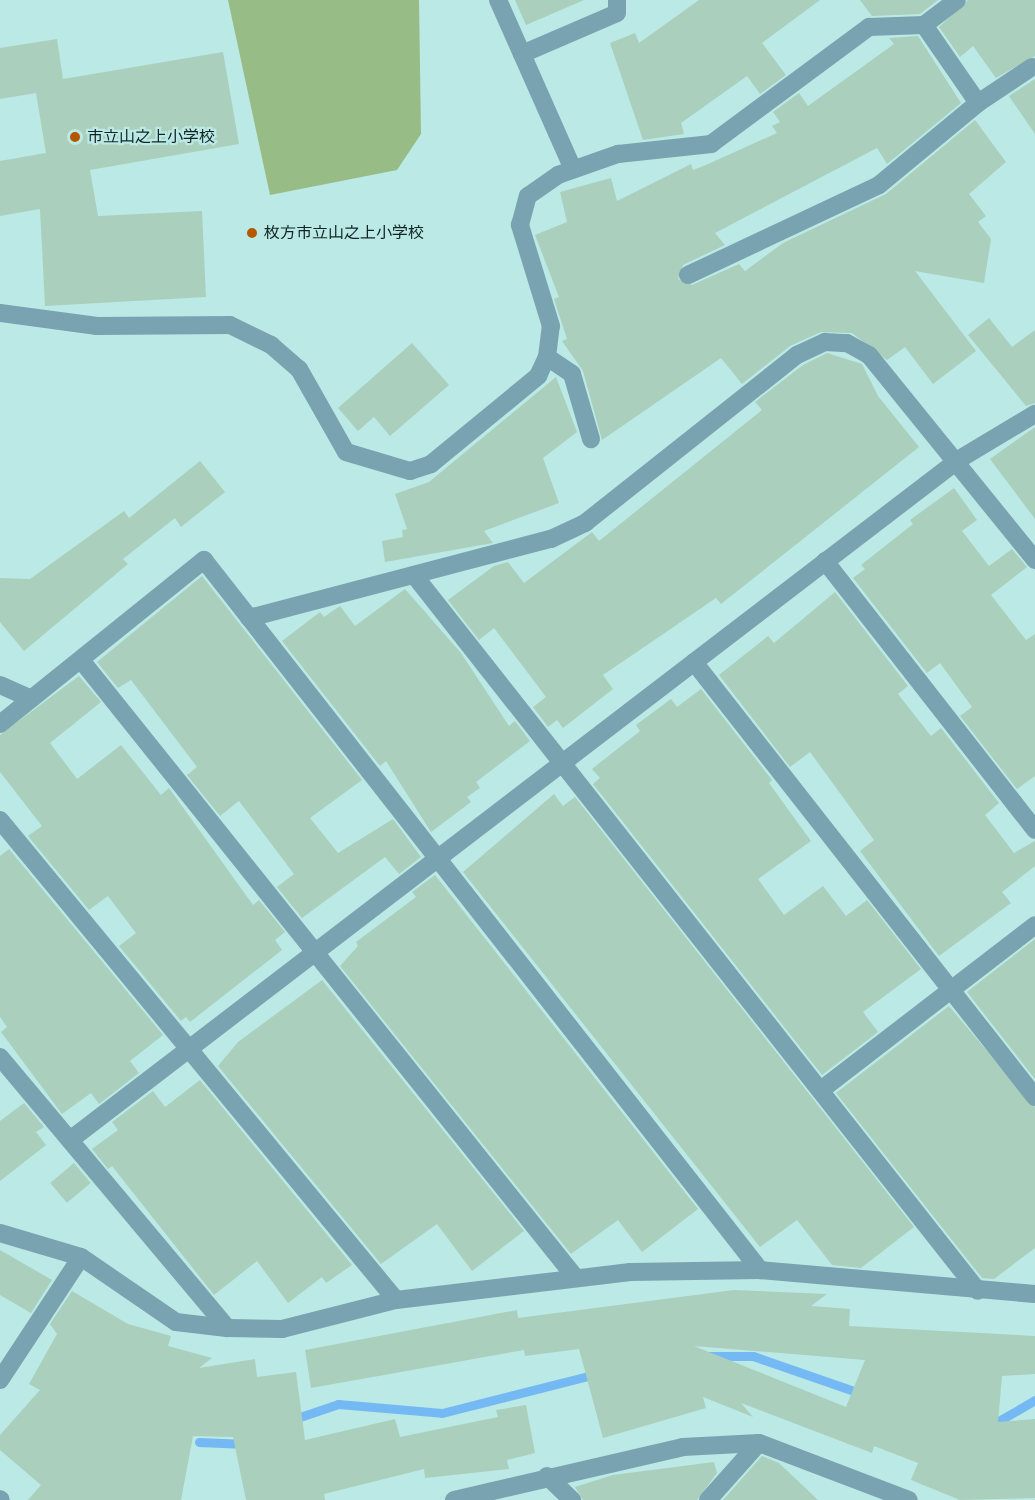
<!DOCTYPE html>
<html>
<head>
<meta charset="utf-8">
<style>
	body { margin:0 }
	#map { position:relative; width:1035px; height:1500px; overflow:hidden; background:#bbe9e5; font-family:"DM Sans","Noto Sans JP",sans-serif }
	div>[style] { position:absolute }
	[style*='--x'] { left:calc(var(--x)*1px); top:calc(var(--y)*1px); width:calc(var(--w)*1px); rotate:calc(var(--a)*1deg) }
	.green>* { inset:0; background:#98bc85 }
	.stream>* { height:9px; margin:-4.5px; padding:0 4.5px; transform-origin:4.5px; border-radius:4.5px; background:#75b9f4 }
	.building>* { inset:0; background:#aacfbc; transform-origin:0 0 }
	.minor>* { height:18px; margin:-9px; padding:0 9px; transform-origin:9px; border-radius:9px; background:#79a3b0 }
	.dots>* { width:16px; height:16px; translate:-50% -50%; box-sizing:border-box; border:3px solid #bbe9e5; border-radius:50% }
	span { translate:-50% -50%; white-space:nowrap; text-align:center; line-height:1.15; -webkit-text-stroke:4.5px #bbe9e5; paint-order:stroke }
	.poi-label { font-size:16px; color:#122423 }
	.left { translate:0 -50%; text-align:left }
</style>
</head>
<body>
<div id="map">
	<div class="green">
		<div style="clip-path:polygon(228px 0,419px 0,421px 134px,397px 170px,270px 195px)"></div>
	</div>
	<div class="stream">
		<div style="--x:701;--y:1356;--w:52;--a:0"></div>
		<div style="--x:753;--y:1356;--w:116;--a:19.1"></div>
		<div style="--x:291;--y:1420;--w:50;--a:-18.8"></div>
		<div style="--x:338;--y:1404;--w:104;--a:4.9"></div>
		<div style="--x:442;--y:1413;--w:159;--a:-14.2"></div>
		<div style="--x:990;--y:1426;--w:52;--a:-30"></div>
		<div style="--x:199;--y:1442;--w:46;--a:2.5"></div>
	</div>
	<div class="building">
		<div style="clip-path:polygon(515px 0,584px 0,526px 25px)"></div>
		<div style="clip-path:polygon(699px 0,820px 0,762px 43px,786px 75px,760px 94px,747px 76px,681px 123px,684px 134px,643px 140px,610px 43px,635px 33px,639px 43px)"></div>
		<div style="clip-path:polygon(860px 0,938px 0,920px 14px,872px 16px)"></div>
		<div style="clip-path:polygon(968px 0,1035px 0,1035px 56px,996px 78px,973px 46px,960px 57px,939px 27px)"></div>
		<div style="clip-path:polygon(918px 36px,961px 103px,887px 164px,877px 148px,715px 233px,725px 245px,683px 265px,678px 279px,692px 285px,739px 264px,745px 271px,783px 243px,886px 194px,975px 120px,1006px 162px,969px 194px,986px 216px,978px 222px,991px 239px,984px 283px,915px 271px,976px 351px,933px 384px,905px 347px,887px 360px,852px 333px,821px 332px,790px 346px,742px 384px,721px 358px,602px 440px,583px 371px,562px 341px,567px 339px,554px 299px,559px 297px,535px 235px,567px 222px,560px 192px,611px 178px,617px 201px,691px 164px,693px 170px,706px 165px,777px 133px,772px 126px,780px 122px,773px 112px,799px 93px,808px 106px,894px 44px,889px 38px)"></div>
		<div style="clip-path:polygon(57px 39px,63px 79px,223px 52px,239px 144px,90px 170px,98px 216px,202px 211px,206px 297px,45px 306px,40px 209px,0 216px,0 161px,46px 153px,36px 93px,0 99px,0 48px)"></div>
		<div style="clip-path:polygon(1035px 79px,1035px 134px,1009px 96px)"></div>
		<div style="clip-path:polygon(989px 318px,1012px 347px,1035px 330px,1035px 403px,1026px 406px,968px 335px)"></div>
		<div style="clip-path:polygon(412px 343px,449px 385px,390px 436px,374px 417px,358px 431px,338px 408px)"></div>
		<div style="clip-path:polygon(827px 353px,862px 364px,878px 396px,919px 447px,721px 604px,716px 598px,603px 675px,613px 689px,563px 728px,557px 720px,548px 727px,533px 707px,546px 697px,494px 628px,479px 640px,448px 600px,494px 566px,508px 562px,524px 583px,592px 532px,599px 541px,762px 410px,755px 402px,803px 365px)"></div>
		<div style="clip-path:polygon(556px 377px,577px 432px,543px 458px,559px 503px,484px 531px,493px 543px,385px 562px,382px 541px,403px 537px,402px 530px,407px 529px,395px 494px,429px 482px)"></div>
		<div style="clip-path:polygon(1035px 427px,1035px 519px,990px 459px)"></div>
		<div style="clip-path:polygon(200px 461px,225px 492px,181px 527px,175px 518px,123px 559px,128px 564px,24px 651px,0 622px,0 578px,30px 579px,124px 511px,129px 518px)"></div>
		<div style="clip-path:polygon(954px 488px,977px 520px,962px 531px,989px 566px,1012px 549px,1027px 567px,991px 595px,1026px 640px,1035px 634px,1035px 776px,1017px 789px,960px 716px,972px 707px,940px 663px,927px 673px,853px 578px,865px 569px,861px 565px,913px 524px,910px 520px)"></div>
		<div style="clip-path:polygon(202px 576px,362px 780px,310px 818px,338px 853px,393px 819px,421px 857px,399px 874px,385px 857px,302px 918px,277px 887px,294px 874px,239px 801px,220px 816px,187px 775px,197px 767px,131px 680px,118px 688px,97px 662px)"></div>
		<div style="clip-path:polygon(405px 589px,461px 653px,509px 726px,515px 721px,530px 741px,476px 782px,480px 788px,467px 797px,471px 802px,431px 832px,386px 761px,380px 766px,282px 641px,320px 612px,324px 617px,340px 606px,355px 626px)"></div>
		<div style="clip-path:polygon(835px 592px,908px 686px,898px 694px,931px 736px,941px 728px,999px 803px,985px 815px,1014px 853px,1035px 841px,1035px 866px,1002px 892px,1011px 903px,939px 956px,860px 851px,874px 840px,810px 752px,790px 767px,719px 675px,768px 636px,774px 643px)"></div>
		<div style="clip-path:polygon(79px 676px,101px 702px,50px 743px,77px 779px,121px 745px,161px 795px,169px 788px,253px 905px,259px 900px,285px 932px,275px 940px,282px 950px,190px 1022px,186px 1017px,181px 1021px,119px 946px,136px 933px,108px 896px,89px 910px,28px 836px,42px 826px,0 772px,0 735px)"></div>
		<div style="clip-path:polygon(701px 689px,772px 780px,769px 783px,811px 841px,758px 879px,784px 915px,823px 886px,846px 916px,867px 900px,921px 969px,863px 1012px,878px 1032px,822px 1075px,593px 784px,600px 778px,592px 769px,640px 731px,636px 725px,671px 699px,677px 707px)"></div>
		<div style="clip-path:polygon(554px 794px,563px 806px,575px 797px,914px 1227px,861px 1268px,832px 1265px,797px 1220px,760px 1247px,463px 872px)"></div>
		<div style="clip-path:polygon(9px 849px,163px 1035px,130px 1061px,139px 1073px,99px 1104px,91px 1093px,62px 1114px,1px 1032px,7px 1027px,0 1017px,0 856px)"></div>
		<div style="clip-path:polygon(435px 875px,698px 1209px,642px 1252px,618px 1220px,571px 1254px,340px 966px,358px 946px,356px 942px,416px 897px,412px 892px)"></div>
		<div style="clip-path:polygon(1035px 939px,1035px 1079px,967px 992px)"></div>
		<div style="clip-path:polygon(322px 980px,524px 1231px,472px 1271px,437px 1224px,381px 1264px,218px 1066px,238px 1042px)"></div>
		<div style="clip-path:polygon(949px 1006px,1035px 1108px,1035px 1248px,994px 1279px,982px 1278px,836px 1093px)"></div>
		<div style="clip-path:polygon(200px 1080px,352px 1265px,326px 1283px,322px 1277px,288px 1303px,257px 1261px,214px 1295px,112px 1166px,108px 1169px,92px 1149px,118px 1130px,112px 1122px,153px 1091px,165px 1107px)"></div>
		<div style="clip-path:polygon(24px 1103px,44px 1127px,36px 1132px,46px 1145px,0 1181px,0 1121px)"></div>
		<div style="left:74px;top:1163px;width:26px;height:31px;rotate:50deg"></div>
		<div style="clip-path:polygon(0 1250px,52px 1280px,31px 1313px,0 1295px)"></div>
		<div style="clip-path:polygon(evenodd,734px 1290px,827px 1294px,811px 1306px,850px 1309px,849px 1326px,1035px 1336px,1035px 1374px,1002px 1376px,998px 1422px,1035px 1419px,1035px 1498px,960px 1500px,911px 1480px,918px 1463px,874px 1446px,872px 1453px,741px 1403px,753px 1417px,703px 1397px,706px 1408px,603px 1438px,579px 1349px,525px 1356px,524px 1350px,311px 1388px,305px 1350px,517px 1310px,518px 1318px,734px 1290px,694px 1346px,865px 1360px,846px 1407px,694px 1346px)"></div>
		<div style="clip-path:polygon(72px 1291px,128px 1324px,171px 1336px,168px 1346px,212px 1358px,199px 1368px,255px 1359px,257px 1377px,296px 1372px,305px 1440px,395px 1419px,400px 1437px,498px 1417px,496px 1410px,526px 1405px,535px 1453px,507px 1460px,509px 1469px,425px 1478px,424px 1469px,324px 1494px,325px 1500px,246px 1500px,233px 1437px,193px 1436px,181px 1500px,28px 1500px,41px 1485px,0 1450px,0 1435px,40px 1390px,29px 1384px,57px 1334px,50px 1324px)"></div>
		<div style="clip-path:polygon(762px 1456px,779px 1463px,818px 1500px,723px 1500px)"></div>
		<div style="clip-path:polygon(714px 1462px,717px 1473px,697px 1500px,583px 1500px,575px 1487px,613px 1475px)"></div>
	</div>
	<div class="minor">
		<div style="--x:498;--y:0;--w:185;--a:66.1"></div>
		<div style="--x:924;--y:25;--w:95;--a:55.3"></div>
		<div style="--x:978;--y:103;--w:65;--a:-33.7"></div>
		<div style="--x:522;--y:54;--w:103;--a:-23.3"></div>
		<div style="--x:617;--y:13;--w:13;--a:-90"></div>
		<div style="--x:688;--y:275;--w:211;--a:-25.2"></div>
		<div style="--x:879;--y:185;--w:129;--a:-39.6"></div>
		<div style="--x:0;--y:313;--w:98;--a:7.6"></div>
		<div style="--x:97;--y:326;--w:133;--a:-0.4"></div>
		<div style="--x:230;--y:325;--w:46;--a:26"></div>
		<div style="--x:271;--y:345;--w:37;--a:41"></div>
		<div style="--x:299;--y:369;--w:95;--a:60.5"></div>
		<div style="--x:346;--y:452;--w:67;--a:16.5"></div>
		<div style="--x:410;--y:471;--w:22;--a:-18"></div>
		<div style="--x:431;--y:464;--w:139;--a:-39.4"></div>
		<div style="--x:538;--y:376;--w:21;--a:-65"></div>
		<div style="--x:547;--y:357;--w:31;--a:-83"></div>
		<div style="--x:551;--y:326;--w:106;--a:-107.1"></div>
		<div style="--x:520;--y:225;--w:30;--a:-75"></div>
		<div style="--x:528;--y:196;--w:37;--a:-35"></div>
		<div style="--x:558;--y:175;--w:64;--a:-19.3"></div>
		<div style="--x:618;--y:154;--w:94;--a:-6.1"></div>
		<div style="--x:711;--y:144;--w:197;--a:-36.5"></div>
		<div style="--x:869;--y:27;--w:55;--a:-2.1"></div>
		<div style="--x:924;--y:25;--w:41;--a:-37.1"></div>
		<div style="--x:547;--y:357;--w:30;--a:34"></div>
		<div style="--x:572;--y:374;--w:68;--a:73.7"></div>
		<div style="--x:825;--y:561;--w:341;--a:52"></div>
		<div style="--x:414;--y:575;--w:911;--a:51.77"></div>
		<div style="--x:249;--y:618;--w:312;--a:-14.7"></div>
		<div style="--x:551;--y:539;--w:38;--a:-25"></div>
		<div style="--x:585;--y:523;--w:270;--a:-38.4"></div>
		<div style="--x:797;--y:355;--w:31;--a:-25"></div>
		<div style="--x:825;--y:342;--w:22;--a:3"></div>
		<div style="--x:847;--y:343;--w:25;--a:29"></div>
		<div style="--x:869;--y:355;--w:264;--a:51"></div>
		<div style="--x:81;--y:660;--w:790;--a:51.32"></div>
		<div style="--x:694;--y:662;--w:553;--a:51.91"></div>
		<div style="--x:0;--y:685;--w:34;--a:24"></div>
		<div style="--x:0;--y:724;--w:262;--a:-38.8"></div>
		<div style="--x:204;--y:560;--w:902;--a:51.94"></div>
		<div style="--x:0;--y:820;--w:622;--a:50.48"></div>
		<div style="--x:0;--y:1057;--w:354;--a:50"></div>
		<div style="--x:821;--y:1090;--w:270;--a:-37.6"></div>
		<div style="--x:70;--y:1140;--w:1118;--a:-37.44"></div>
		<div style="--x:958;--y:460;--w:90;--a:-30.9"></div>
		<div style="--x:0;--y:1233;--w:84;--a:16.5"></div>
		<div style="--x:81;--y:1257;--w:115;--a:34.4"></div>
		<div style="--x:176;--y:1322;--w:51;--a:6.7"></div>
		<div style="--x:227;--y:1328;--w:55;--a:1"></div>
		<div style="--x:282;--y:1329;--w:118;--a:-14.3"></div>
		<div style="--x:396;--y:1300;--w:236;--a:-6.8"></div>
		<div style="--x:630;--y:1272;--w:130;--a:-0.9"></div>
		<div style="--x:760;--y:1270;--w:276;--a:5"></div>
		<div style="--x:0;--y:1380;--w:147;--a:-56.6"></div>
		<div style="--x:547;--y:1476;--w:35;--a:44"></div>
		<div style="--x:0;--y:1499;--w:1;--a:45"></div>
		<div style="--x:454;--y:1500;--w:235;--a:-13"></div>
		<div style="--x:683;--y:1447;--w:76;--a:-3"></div>
		<div style="--x:759;--y:1443;--w:160;--a:20.8"></div>
		<div style="--x:708;--y:1500;--w:76;--a:-48.2"></div>
	</div>
	<div class="dots">
		<div style="left:75px;top:137px;background:#b45700"></div>
		<div style="left:252px;top:233px;background:#b45700"></div>
	</div>
	<div class="poi-label">
		<span class="left" style="left:87px;top:137px">市立山之上小学校</span>
		<span class="left" style="left:264px;top:233px">枚方市立山之上小学校</span>
	</div>
</div>
</body>
</html>
